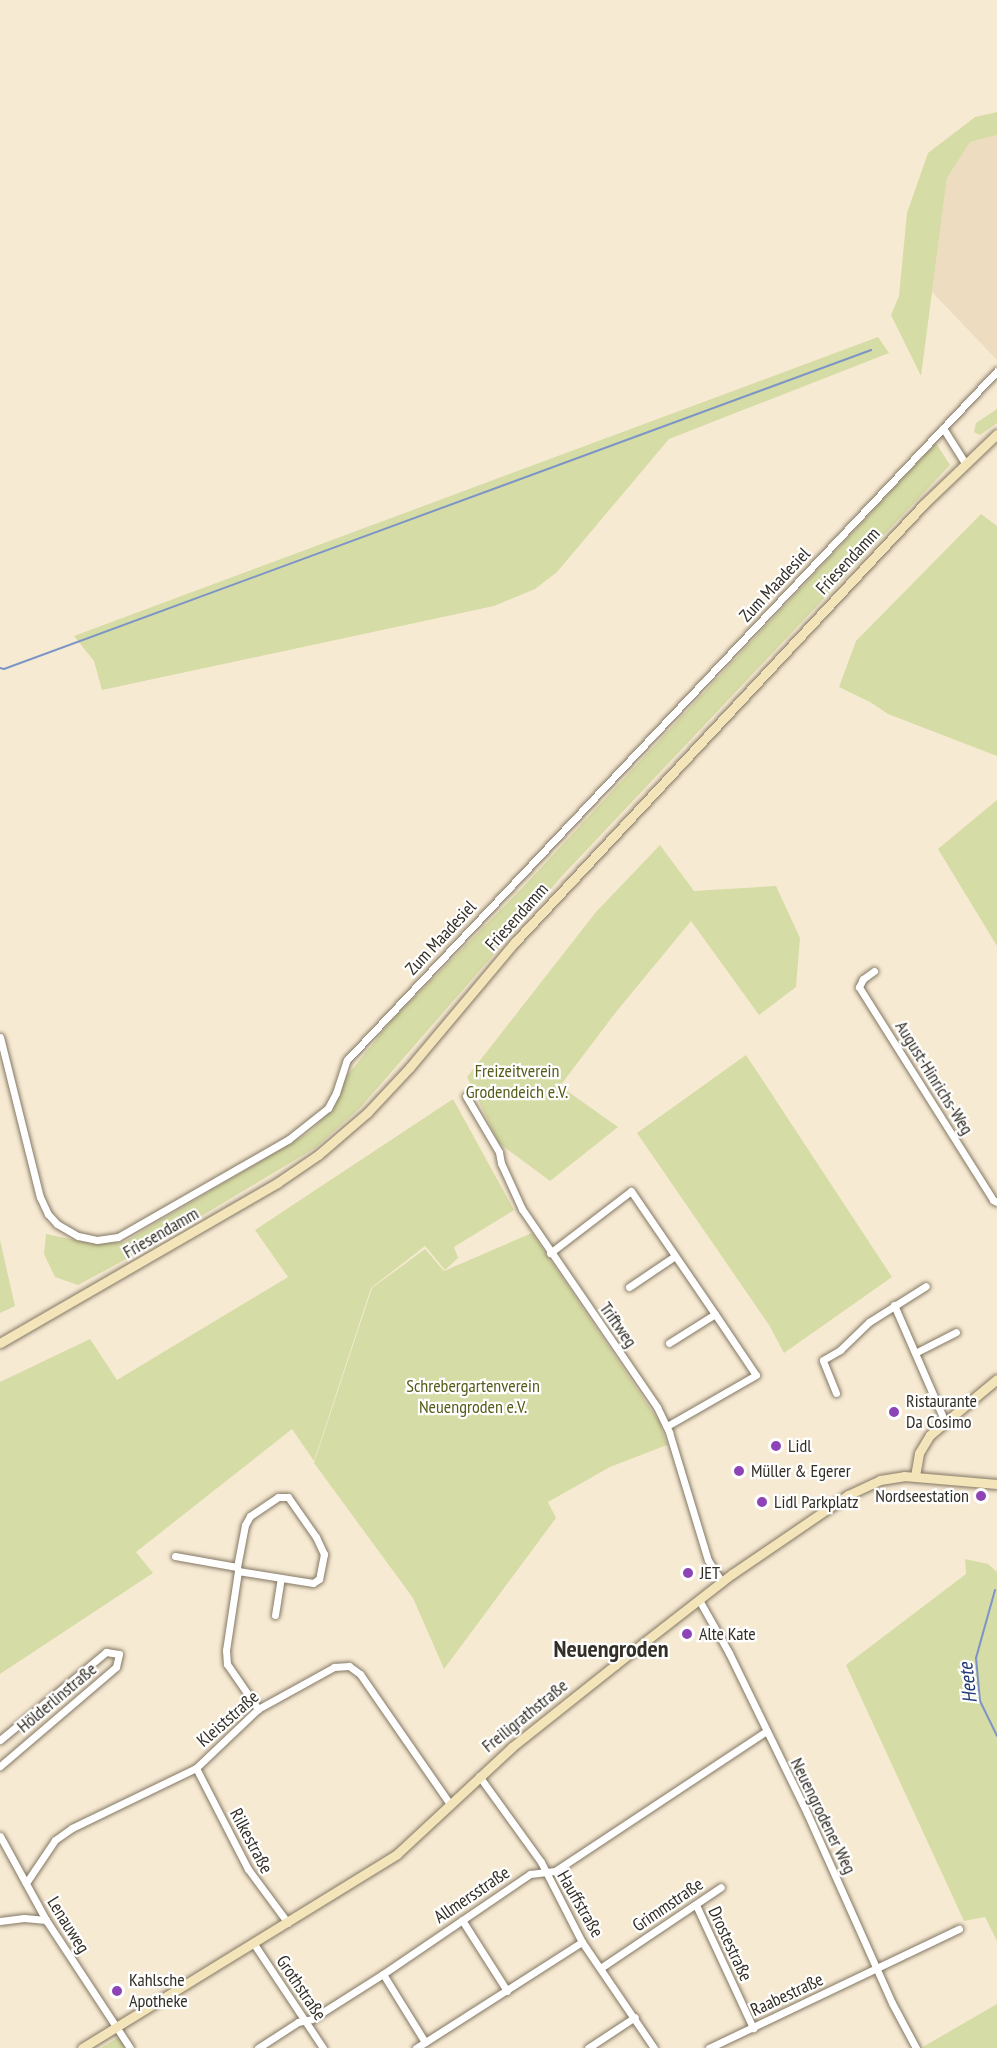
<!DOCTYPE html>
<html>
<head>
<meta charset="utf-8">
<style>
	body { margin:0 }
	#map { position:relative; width:997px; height:2048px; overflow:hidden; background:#f7ead3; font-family:"PT Sans Narrow",sans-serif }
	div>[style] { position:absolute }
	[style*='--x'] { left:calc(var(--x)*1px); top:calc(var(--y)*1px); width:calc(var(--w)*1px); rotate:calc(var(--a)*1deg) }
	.built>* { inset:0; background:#eddcc0 }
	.green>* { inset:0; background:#d6dca5 }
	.stream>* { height:2px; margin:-1px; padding:0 1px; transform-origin:1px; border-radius:1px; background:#7d95c6 }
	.roads { filter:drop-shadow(0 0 2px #837864) drop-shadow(0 0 2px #837864) }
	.street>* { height:7px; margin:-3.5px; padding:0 3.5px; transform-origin:3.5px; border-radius:3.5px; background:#fff }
	.secondary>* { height:9px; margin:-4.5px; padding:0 4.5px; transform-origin:4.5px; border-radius:4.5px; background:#f3e4ba }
	.dots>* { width:16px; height:16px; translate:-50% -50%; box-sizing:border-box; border:3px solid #fff; border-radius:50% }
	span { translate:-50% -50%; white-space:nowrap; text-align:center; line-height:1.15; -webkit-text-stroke:4.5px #fff; paint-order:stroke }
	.street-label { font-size:18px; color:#332e26 }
	.park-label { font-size:18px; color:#575b19 }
	.poi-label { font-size:18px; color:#332e26 }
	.left { translate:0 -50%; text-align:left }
	.right { translate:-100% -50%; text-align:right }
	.water-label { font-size:20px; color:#213a76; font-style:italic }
	.district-label { font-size:24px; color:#332e26; font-weight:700 }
</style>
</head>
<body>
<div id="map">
	<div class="built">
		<div style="clip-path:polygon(997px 135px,997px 360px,932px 292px,947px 178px,970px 142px)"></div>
	</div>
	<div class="green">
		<div style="clip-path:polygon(997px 112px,997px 135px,970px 142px,947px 178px,921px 376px,891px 315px,899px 296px,907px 213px,928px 153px,975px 117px)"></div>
		<div style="clip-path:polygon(878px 337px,889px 353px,669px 439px,557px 572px,535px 589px,494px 606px,102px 690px,94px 661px,74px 636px)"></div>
		<div style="clip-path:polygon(997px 409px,997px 423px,980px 435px,974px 432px,976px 423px)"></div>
		<div style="clip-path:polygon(936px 443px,950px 465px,562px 876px,360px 1108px,315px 1148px,158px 1242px,78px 1285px,55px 1277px,44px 1254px,46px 1234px,94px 1244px,124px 1242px,310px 1132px,335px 1106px,346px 1077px,392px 1020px,524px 886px)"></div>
		<div style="clip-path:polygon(981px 514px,997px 526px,997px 756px,888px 714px,870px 702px,839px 687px,856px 641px)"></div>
		<div style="clip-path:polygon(997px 800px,997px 946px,938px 849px)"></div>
		<div style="clip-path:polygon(660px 845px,694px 891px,776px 886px,800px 938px,796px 987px,759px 1015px,691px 921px,616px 1012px,560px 1086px,618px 1127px,550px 1181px,499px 1143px,467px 1077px,596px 912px)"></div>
		<div style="clip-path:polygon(746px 1055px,892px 1277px,784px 1353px,769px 1325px,637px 1133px)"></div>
		<div style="clip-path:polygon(453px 1099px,514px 1210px,454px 1247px,458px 1258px,445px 1270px,425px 1246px,371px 1288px,314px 1461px,292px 1429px,136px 1552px,153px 1573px,0 1674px,0 1382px,90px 1339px,117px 1380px,288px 1277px,255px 1230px)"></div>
		<div style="clip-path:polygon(532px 1233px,660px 1423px,667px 1445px,610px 1467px,548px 1502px,556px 1518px,444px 1669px,413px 1598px,314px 1463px,372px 1288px,425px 1249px,444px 1271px)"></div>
		<div style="clip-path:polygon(0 1240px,15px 1306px,0 1313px)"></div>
		<div style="clip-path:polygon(965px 1559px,988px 1564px,997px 1572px,997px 1941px,985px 1917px,964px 1921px,846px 1665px,966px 1574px)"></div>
		<div style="clip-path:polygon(997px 2004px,997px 2048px,921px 2048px)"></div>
		<div style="clip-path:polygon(119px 2037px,126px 2048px,101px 2048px)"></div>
	</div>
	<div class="stream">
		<div style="--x:0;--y:668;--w:4;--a:14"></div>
		<div style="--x:4;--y:669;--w:924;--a:-20.2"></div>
		<div style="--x:995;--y:1590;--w:71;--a:105.6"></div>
		<div style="--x:976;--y:1658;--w:43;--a:84.7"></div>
		<div style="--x:980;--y:1701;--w:39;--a:64"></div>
	</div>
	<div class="roads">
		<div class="street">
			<div style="--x:943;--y:428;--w:41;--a:57.8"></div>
			<div style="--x:874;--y:971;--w:14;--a:144"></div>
			<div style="--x:863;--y:979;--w:9;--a:117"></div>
			<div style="--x:859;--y:987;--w:252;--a:57.8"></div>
			<div style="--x:993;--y:1200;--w:4;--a:27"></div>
			<div style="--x:0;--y:1037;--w:165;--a:76"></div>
			<div style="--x:40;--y:1197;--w:19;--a:65"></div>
			<div style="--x:48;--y:1214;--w:13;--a:48"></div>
			<div style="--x:57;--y:1224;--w:24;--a:30"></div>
			<div style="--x:78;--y:1236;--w:19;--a:12"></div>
			<div style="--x:97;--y:1240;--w:21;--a:-8"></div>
			<div style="--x:118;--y:1237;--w:197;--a:-29.8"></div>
			<div style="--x:289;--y:1139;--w:50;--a:-38.5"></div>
			<div style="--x:328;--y:1108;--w:17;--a:-62"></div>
			<div style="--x:336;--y:1093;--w:35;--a:-72"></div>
			<div style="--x:347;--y:1060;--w:947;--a:-46.67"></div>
			<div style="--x:466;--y:1096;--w:65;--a:59.5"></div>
			<div style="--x:499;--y:1152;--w:11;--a:80"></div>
			<div style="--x:501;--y:1163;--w:51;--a:65.5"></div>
			<div style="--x:522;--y:1209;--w:240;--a:55.7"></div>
			<div style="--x:657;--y:1407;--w:28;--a:64"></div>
			<div style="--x:669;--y:1432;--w:134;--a:73.1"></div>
			<div style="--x:708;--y:1560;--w:26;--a:58"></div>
			<div style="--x:550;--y:1253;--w:102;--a:-37.4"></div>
			<div style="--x:631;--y:1191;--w:149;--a:55.7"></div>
			<div style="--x:715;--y:1314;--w:73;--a:56.1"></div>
			<div style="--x:756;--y:1375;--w:103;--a:150.2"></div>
			<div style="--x:629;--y:1287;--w:55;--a:-34"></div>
			<div style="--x:894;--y:1305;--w:128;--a:66.4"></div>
			<div style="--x:669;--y:1343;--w:54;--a:-32.2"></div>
			<div style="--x:915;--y:1353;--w:46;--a:-27.1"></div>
			<div style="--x:836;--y:1393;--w:35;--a:-112"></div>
			<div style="--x:823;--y:1360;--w:20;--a:-30"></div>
			<div style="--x:840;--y:1350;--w:40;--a:-44"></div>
			<div style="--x:869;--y:1322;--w:67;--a:-32.3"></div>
			<div style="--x:175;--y:1556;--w:63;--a:10.1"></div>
			<div style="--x:238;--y:1571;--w:4;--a:-104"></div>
			<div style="--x:237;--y:1567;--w:43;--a:-79.2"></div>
			<div style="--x:245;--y:1525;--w:10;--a:-61"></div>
			<div style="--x:250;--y:1516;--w:34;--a:-34"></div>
			<div style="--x:278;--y:1497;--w:10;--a:0"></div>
			<div style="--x:288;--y:1497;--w:49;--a:55"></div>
			<div style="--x:316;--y:1537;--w:19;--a:65"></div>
			<div style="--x:324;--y:1554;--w:25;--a:101"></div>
			<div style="--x:319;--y:1579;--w:7;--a:146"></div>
			<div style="--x:313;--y:1583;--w:76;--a:-170.9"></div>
			<div style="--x:238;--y:1571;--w:80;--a:98.6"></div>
			<div style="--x:226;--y:1650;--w:14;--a:86"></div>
			<div style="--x:227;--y:1664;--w:55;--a:55.4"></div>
			<div style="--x:699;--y:1600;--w:61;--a:60.5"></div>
			<div style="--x:729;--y:1653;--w:178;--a:64"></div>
			<div style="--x:807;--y:1813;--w:208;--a:65.9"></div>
			<div style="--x:892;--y:2003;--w:51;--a:61.9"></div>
			<div style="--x:275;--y:1615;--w:37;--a:-81"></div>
			<div style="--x:0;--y:1740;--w:138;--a:-39.7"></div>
			<div style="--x:106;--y:1652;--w:13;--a:9"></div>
			<div style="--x:119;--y:1654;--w:13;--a:103"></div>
			<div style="--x:116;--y:1667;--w:153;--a:139.5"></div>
			<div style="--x:196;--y:1768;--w:114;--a:62.8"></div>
			<div style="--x:248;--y:1869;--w:67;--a:53.5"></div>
			<div style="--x:479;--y:1776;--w:106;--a:54.2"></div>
			<div style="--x:541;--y:1862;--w:90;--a:62.9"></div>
			<div style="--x:582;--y:1942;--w:128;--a:55.8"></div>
			<div style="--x:0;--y:1836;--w:96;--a:61.3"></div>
			<div style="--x:46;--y:1920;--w:153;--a:56.7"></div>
			<div style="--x:26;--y:1883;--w:52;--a:-56"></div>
			<div style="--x:55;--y:1840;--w:21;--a:-35"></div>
			<div style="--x:72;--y:1828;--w:138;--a:-25.8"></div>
			<div style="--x:196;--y:1768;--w:86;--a:-43.6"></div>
			<div style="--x:258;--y:1709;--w:87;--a:-28.9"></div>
			<div style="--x:334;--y:1667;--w:15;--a:-4"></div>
			<div style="--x:349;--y:1666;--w:14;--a:36"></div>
			<div style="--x:360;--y:1674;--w:158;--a:55.3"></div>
			<div style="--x:696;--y:1905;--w:136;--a:65.1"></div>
			<div style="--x:462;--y:1920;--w:84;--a:57.6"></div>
			<div style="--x:0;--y:1921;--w:24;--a:-7"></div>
			<div style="--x:24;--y:1918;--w:22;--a:5"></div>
			<div style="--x:254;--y:1944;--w:125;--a:56.4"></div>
			<div style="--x:602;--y:1967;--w:143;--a:-33.9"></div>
			<div style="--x:383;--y:1974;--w:80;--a:58.3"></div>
			<div style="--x:258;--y:2048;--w:48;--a:-33"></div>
			<div style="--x:298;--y:2022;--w:14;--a:-12"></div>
			<div style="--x:312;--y:2019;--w:84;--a:-32.4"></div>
			<div style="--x:383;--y:1974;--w:178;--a:-34.2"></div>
			<div style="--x:530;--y:1874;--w:25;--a:-7"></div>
			<div style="--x:555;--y:1871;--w:252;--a:-33.5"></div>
			<div style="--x:416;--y:2048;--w:197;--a:-32.6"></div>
			<div style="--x:588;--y:2048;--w:56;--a:-33.4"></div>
			<div style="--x:709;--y:2048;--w:277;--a:-25.5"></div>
		</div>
		<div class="secondary">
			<div style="--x:0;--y:1343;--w:320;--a:-30"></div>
			<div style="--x:277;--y:1183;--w:50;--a:-34.3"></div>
			<div style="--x:318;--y:1155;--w:65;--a:-40.6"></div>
			<div style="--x:367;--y:1113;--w:63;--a:-46.9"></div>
			<div style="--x:410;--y:1067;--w:163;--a:-50"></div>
			<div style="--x:515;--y:942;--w:599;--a:-46.96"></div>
			<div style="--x:924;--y:504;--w:101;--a:-43.8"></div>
			<div style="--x:915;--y:1476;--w:23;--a:-80"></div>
			<div style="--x:919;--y:1453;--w:21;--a:-59"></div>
			<div style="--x:930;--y:1435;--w:87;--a:-39.9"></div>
			<div style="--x:82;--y:2048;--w:370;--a:-31.6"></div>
			<div style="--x:397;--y:1854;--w:157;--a:-42.9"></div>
			<div style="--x:512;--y:1747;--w:132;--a:-38.5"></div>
			<div style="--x:615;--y:1665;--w:148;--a:-37.9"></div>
			<div style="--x:732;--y:1574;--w:140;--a:-34.3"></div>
			<div style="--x:848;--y:1495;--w:35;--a:-25"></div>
			<div style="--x:880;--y:1480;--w:24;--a:-9"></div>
			<div style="--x:904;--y:1476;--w:93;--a:4.9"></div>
		</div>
	</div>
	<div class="dots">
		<div style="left:894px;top:1412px;background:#8c44b6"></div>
		<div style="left:776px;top:1446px;background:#8c44b6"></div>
		<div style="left:739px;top:1471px;background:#8c44b6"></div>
		<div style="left:981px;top:1496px;background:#8c44b6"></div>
		<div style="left:762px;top:1502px;background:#8c44b6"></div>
		<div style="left:688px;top:1573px;background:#8c44b6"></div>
		<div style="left:687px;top:1634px;background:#8c44b6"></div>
		<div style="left:117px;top:1991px;background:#8c44b6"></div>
	</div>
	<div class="street-label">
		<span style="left:848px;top:561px;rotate:-47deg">Friesendamm</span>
		<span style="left:775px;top:585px;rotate:-47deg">Zum Maadesiel</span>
		<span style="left:517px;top:917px;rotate:-48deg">Friesendamm</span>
		<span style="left:441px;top:938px;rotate:-47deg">Zum Maadesiel</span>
		<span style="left:934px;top:1078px;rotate:58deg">August-Hinrichs-Weg</span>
		<span style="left:161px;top:1233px;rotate:-30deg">Friesendamm</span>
		<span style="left:618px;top:1325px;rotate:55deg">Triftweg</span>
		<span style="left:57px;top:1698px;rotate:-40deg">Hölderlinstraße</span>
		<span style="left:525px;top:1716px;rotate:-39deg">Freiligrathstraße</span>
		<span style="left:228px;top:1719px;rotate:-41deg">Kleiststraße</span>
		<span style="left:823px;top:1816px;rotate:64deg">Neuengrodener Weg</span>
		<span style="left:251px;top:1841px;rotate:62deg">Rilkestraße</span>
		<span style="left:472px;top:1895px;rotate:-34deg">Allmersstraße</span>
		<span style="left:580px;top:1904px;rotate:60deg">Hauffstraße</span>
		<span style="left:668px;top:1905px;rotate:-34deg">Grimmstraße</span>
		<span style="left:68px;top:1925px;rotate:58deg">Lenauweg</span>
		<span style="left:730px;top:1944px;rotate:65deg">Drostestraße</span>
		<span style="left:301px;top:1988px;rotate:56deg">Grothstraße</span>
		<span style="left:787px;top:1995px;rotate:-25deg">Raabestraße</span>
	</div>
	<div class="park-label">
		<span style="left:517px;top:1082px">Freizeitverein<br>Grodendeich e.V.</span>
		<span style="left:473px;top:1397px">Schrebergartenverein<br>Neuengroden e.V.</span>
	</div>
	<div class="poi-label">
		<span class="left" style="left:906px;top:1412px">Ristaurante<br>Da Cosimo</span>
		<span class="left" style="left:788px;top:1446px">Lidl</span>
		<span class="left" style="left:751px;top:1471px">Müller &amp; Egerer</span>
		<span class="right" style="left:969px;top:1496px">Nordseestation</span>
		<span class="left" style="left:774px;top:1502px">Lidl Parkplatz</span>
		<span class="left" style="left:700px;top:1573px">JET</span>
		<span class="left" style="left:699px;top:1634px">Alte Kate</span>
		<span class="left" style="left:129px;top:1991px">Kahlsche<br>Apotheke</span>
	</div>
	<div class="water-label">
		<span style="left:968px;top:1683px;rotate:-97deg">Heete</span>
	</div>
	<div class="district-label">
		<span style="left:611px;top:1649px">Neuengroden</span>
	</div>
</div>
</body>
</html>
